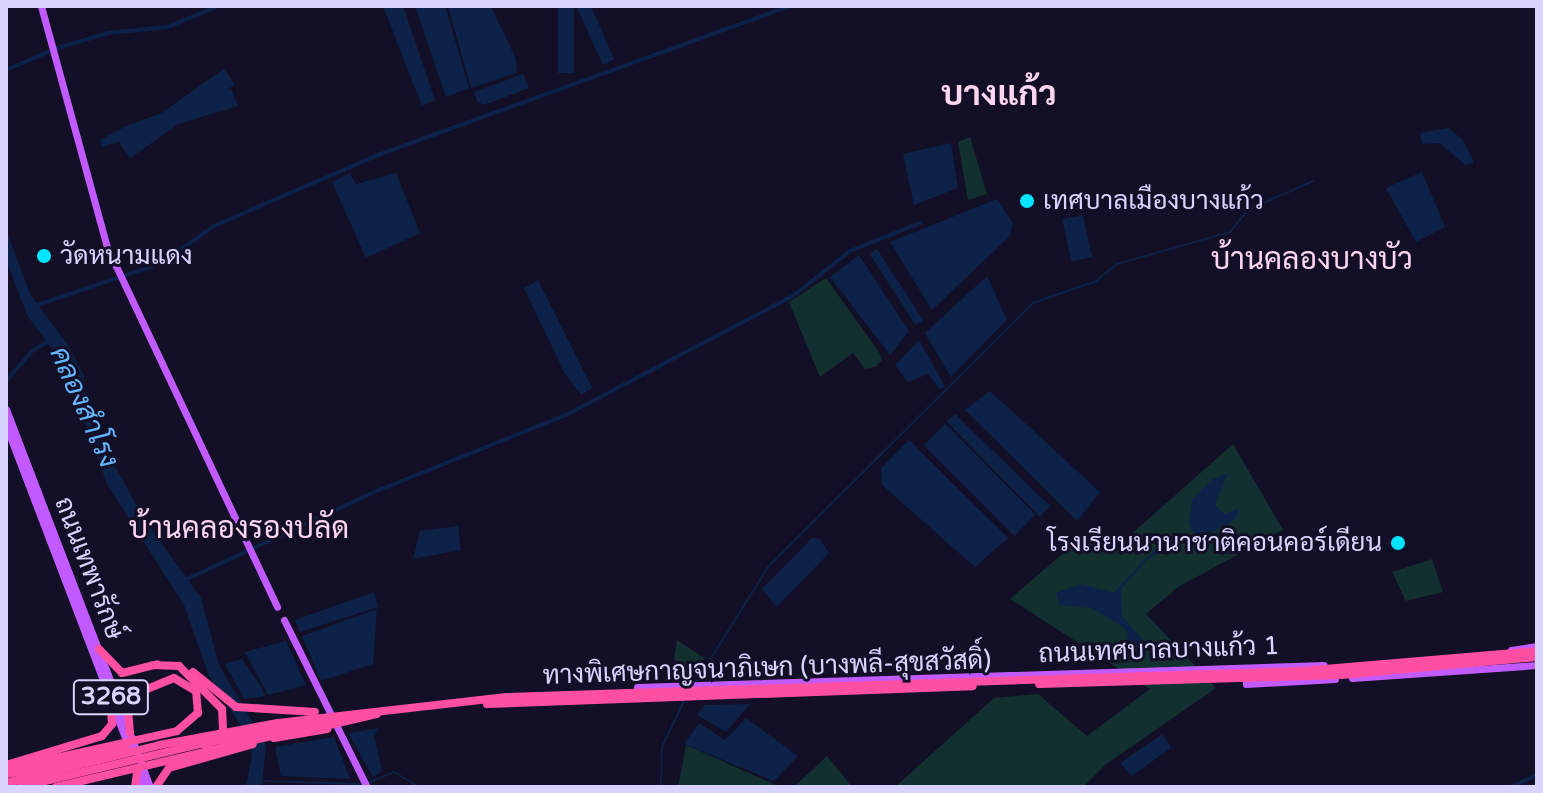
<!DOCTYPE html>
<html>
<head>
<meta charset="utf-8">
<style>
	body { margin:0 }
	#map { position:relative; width:1543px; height:793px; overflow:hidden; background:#130f26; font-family:"Varela Round",Sarabun,sans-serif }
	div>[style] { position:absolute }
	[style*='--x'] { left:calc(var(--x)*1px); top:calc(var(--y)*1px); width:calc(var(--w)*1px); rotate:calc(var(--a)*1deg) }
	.green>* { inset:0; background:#12302f }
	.water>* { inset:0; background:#0c2248; transform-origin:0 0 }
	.stream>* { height:2px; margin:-1px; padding:0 1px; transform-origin:1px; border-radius:1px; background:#0c2248 }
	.canal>* { height:4px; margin:-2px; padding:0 2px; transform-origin:2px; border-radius:2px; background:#0c2248 }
	.major>* { height:7px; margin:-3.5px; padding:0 3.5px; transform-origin:3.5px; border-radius:3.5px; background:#c25bff }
	.highway>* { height:8px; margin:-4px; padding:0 4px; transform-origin:4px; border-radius:4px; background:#ff4fa3 }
	.highway-bridge>* { height:8px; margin:-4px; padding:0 4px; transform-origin:4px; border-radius:4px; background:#ff4fa3 }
	.dots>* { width:22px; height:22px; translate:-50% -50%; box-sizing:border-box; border:4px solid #130f26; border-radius:50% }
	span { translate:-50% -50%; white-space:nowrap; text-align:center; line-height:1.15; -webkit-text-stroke:6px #130f26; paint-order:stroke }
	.shield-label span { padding:2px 6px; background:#130f26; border:2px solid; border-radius:6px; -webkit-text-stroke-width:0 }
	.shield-label { font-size:24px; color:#d9d4ff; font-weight:700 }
	.poi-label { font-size:26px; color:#d9d4ff }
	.left { translate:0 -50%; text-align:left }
	.right { translate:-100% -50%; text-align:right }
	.street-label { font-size:26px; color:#d9d4ff }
	.water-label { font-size:28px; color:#62b6ff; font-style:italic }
	.quarter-label { font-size:30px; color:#ffd6f0 }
	.district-label { font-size:34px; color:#ffd6f0; font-weight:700 }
	.frame { position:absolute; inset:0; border:8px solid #d9d4ff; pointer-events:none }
</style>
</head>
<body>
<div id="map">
	<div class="green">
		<div style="clip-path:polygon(970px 137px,987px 194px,968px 200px,958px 142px)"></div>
		<div style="clip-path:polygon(826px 278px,879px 352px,882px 360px,875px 367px,865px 369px,853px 353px,820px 377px,789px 302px)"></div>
		<div style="clip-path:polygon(1233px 444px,1283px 530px,1178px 587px,1146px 614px,1216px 688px,1105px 765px,1083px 787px,895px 787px,994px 698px,1038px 694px,1087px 736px,1150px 689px,1010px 599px,1081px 538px,1110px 553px)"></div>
		<div style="clip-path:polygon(1432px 559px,1443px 592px,1406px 601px,1392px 572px)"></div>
		<div style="clip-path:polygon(677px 640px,704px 658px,694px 676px,683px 673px,674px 658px)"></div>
		<div style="clip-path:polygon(686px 745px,776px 785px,783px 787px,678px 787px)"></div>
		<div style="clip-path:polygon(827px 756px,852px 787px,794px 787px)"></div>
	</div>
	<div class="water">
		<div style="clip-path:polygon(383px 6px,403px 6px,435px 100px,422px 106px)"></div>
		<div style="clip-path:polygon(415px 6px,445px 6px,469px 88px,446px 97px)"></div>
		<div style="clip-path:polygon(448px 6px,491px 6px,516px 59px,517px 73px,471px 88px)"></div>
		<div style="left:558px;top:6px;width:16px;height:67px"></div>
		<div style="clip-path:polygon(576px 6px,591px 6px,614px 59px,603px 65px)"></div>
		<div style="left:224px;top:69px;width:19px;height:128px;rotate:55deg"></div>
		<div style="clip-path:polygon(523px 74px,529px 88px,484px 105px,477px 101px,474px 92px)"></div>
		<div style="clip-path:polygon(231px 89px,238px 106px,102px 147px,100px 140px,128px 125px)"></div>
		<div style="clip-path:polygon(1448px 128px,1463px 140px,1474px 163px,1465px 165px,1440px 143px,1422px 144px,1420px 133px)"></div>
		<div style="clip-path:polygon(951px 143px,958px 188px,914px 205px,903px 154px)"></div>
		<div style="clip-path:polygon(1422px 172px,1445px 227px,1416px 242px,1386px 188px)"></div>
		<div style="clip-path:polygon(350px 173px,356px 184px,396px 173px,420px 233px,366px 258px,332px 182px)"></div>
		<div style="clip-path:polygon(997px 199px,1013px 223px,1010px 236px,932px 310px,890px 242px)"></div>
		<div style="left:1083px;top:215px;width:43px;height:21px;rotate:78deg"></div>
		<div style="clip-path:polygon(6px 229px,30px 294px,70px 348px,84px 376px,84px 391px,89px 394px,113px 463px,146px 522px,201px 598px,219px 665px,266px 745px,262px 787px,246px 787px,252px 755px,249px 739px,209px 676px,184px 605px,107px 484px,66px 367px,28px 317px,6px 260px)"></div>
		<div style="left:877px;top:249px;width:85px;height:9px;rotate:57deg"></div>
		<div style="clip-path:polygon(859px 255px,909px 331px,890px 355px,830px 277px)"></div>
		<div style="clip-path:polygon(987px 276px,1007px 320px,951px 377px,925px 333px)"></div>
		<div style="clip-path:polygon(538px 280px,592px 388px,581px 395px,565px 374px,524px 288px)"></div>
		<div style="clip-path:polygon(919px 340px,945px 386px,940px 390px,928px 374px,908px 382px,895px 365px)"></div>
		<div style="clip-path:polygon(990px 391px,1100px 492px,1077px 521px,965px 410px)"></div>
		<div style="clip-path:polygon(955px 414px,1050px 506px,1040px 517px,947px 422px)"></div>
		<div style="left:945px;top:424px;width:128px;height:30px;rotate:45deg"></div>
		<div style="clip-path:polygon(909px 440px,1008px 538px,975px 567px,882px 485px,881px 468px)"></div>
		<div style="clip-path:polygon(1228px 473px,1215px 505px,1225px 514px,1239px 508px,1237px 518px,1197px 541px,1189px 523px,1192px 500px,1211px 480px)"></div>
		<div style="clip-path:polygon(458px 526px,461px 550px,413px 559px,420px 531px)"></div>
		<div style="clip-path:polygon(812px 538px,819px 538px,829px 553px,777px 607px,762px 589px)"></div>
		<div style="clip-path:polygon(1165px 539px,1169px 546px,1147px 560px,1121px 589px,1122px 616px,1148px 646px,1143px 656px,1130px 654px,1127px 631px,1119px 624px,1091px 608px,1060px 605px,1056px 593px,1082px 584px,1113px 593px)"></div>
		<div style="clip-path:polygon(374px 592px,378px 607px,300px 632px,295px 620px)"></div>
		<div style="clip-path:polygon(377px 609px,373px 664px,321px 681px,302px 636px)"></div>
		<div style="clip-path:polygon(286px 641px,306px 685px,268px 695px,245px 652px)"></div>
		<div style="clip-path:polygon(242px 659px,262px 688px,265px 696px,244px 699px,225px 664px)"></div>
		<div style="clip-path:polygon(750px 704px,726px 732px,697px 715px,705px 705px)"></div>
		<div style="clip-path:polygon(746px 718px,798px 756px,774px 781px,684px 744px,699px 723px,725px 740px)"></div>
		<div style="clip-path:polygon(378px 728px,374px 736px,382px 771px,373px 777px,348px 733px)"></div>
		<div style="clip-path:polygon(1163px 734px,1171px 748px,1132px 776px,1120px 763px)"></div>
		<div style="clip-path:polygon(334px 737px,350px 779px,281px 776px,275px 747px)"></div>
	</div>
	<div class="stream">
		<div style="--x:696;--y:682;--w:136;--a:-57.9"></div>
		<div style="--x:768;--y:567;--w:374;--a:-44.9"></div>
		<div style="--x:1033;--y:303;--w:67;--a:-19.2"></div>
		<div style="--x:1096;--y:281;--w:27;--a:-39"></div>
		<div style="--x:1117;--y:264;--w:117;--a:-15.8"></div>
		<div style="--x:1230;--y:232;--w:28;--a:-51"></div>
		<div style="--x:1248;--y:210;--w:71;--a:-24"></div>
		<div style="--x:264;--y:781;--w:97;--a:1.8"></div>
		<div style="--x:367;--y:783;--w:29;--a:-22"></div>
		<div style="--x:394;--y:772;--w:29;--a:31"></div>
		<div style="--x:661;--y:787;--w:40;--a:-88.6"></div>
		<div style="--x:662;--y:747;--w:51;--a:-64.4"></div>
	</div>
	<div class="canal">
		<div style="--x:6;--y:70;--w:59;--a:-23.1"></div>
		<div style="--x:60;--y:47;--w:51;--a:-15.9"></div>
		<div style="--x:109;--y:33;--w:59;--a:-5.8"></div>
		<div style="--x:168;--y:27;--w:54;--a:-22.8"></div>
		<div style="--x:34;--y:306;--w:135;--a:-18.6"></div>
		<div style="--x:162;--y:263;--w:64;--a:-35.4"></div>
		<div style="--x:214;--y:226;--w:179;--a:-23.4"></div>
		<div style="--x:378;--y:155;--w:437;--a:-19.9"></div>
		<div style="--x:6;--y:381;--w:40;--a:-49"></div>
		<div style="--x:32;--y:351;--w:24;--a:-30"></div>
		<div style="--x:187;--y:579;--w:212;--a:-24.9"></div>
		<div style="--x:379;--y:490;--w:201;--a:-21.9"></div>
		<div style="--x:566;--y:415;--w:256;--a:-27.7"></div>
		<div style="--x:793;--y:296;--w:73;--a:-38.3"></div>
		<div style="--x:850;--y:251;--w:75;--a:-21.8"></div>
		<div style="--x:1511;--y:787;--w:29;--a:-25"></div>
	</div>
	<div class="major">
		<div style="--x:41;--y:6;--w:250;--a:74.7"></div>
		<div style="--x:107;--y:247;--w:398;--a:64.7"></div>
		<div style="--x:6;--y:409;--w:338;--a:69"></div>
		<div style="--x:6;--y:426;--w:342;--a:69.1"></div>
		<div style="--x:284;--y:620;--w:186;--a:63.6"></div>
		<div style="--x:1511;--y:650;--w:26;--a:-9"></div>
		<div style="--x:1245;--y:674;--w:10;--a:84"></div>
		<div style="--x:1246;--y:684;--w:89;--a:-3.2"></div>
		<div style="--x:1352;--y:678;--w:185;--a:-4"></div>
		<div style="--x:637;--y:687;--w:687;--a:-1.83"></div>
		<div style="--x:131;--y:736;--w:54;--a:69.6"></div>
		<div style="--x:138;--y:772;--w:16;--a:72"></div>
	</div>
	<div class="highway">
		<div style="--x:99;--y:649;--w:33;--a:46"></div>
		<div style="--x:122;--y:673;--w:36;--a:-14"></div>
		<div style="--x:153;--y:665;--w:26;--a:2"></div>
		<div style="--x:179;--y:666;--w:61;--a:45"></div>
		<div style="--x:222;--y:709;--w:22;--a:87"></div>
		<div style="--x:223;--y:731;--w:23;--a:137"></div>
		<div style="--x:130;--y:733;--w:25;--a:-95"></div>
		<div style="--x:128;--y:708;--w:16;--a:-63"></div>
		<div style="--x:135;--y:694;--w:42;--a:-22.3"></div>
		<div style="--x:174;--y:678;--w:26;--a:31"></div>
		<div style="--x:274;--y:738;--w:54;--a:-9.6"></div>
		<div style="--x:6;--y:765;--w:100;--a:-16.8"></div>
		<div style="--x:102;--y:736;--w:16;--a:-50"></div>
		<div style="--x:112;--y:724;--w:29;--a:-94"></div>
		<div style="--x:6;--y:774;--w:25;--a:-9"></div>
		<div style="--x:135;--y:787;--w:15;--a:-82"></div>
		<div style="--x:156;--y:787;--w:23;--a:-56"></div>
		<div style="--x:169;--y:768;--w:87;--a:-15.9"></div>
	</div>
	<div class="highway-bridge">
		<div style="--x:193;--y:672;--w:55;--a:39.1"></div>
		<div style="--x:236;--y:707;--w:79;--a:3.6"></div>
		<div style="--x:1039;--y:684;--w:303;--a:-1.7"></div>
		<div style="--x:1342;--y:675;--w:196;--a:-5.3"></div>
		<div style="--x:487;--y:704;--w:486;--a:-2.1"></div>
		<div style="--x:321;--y:727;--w:57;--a:-13.1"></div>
		<div style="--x:6;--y:769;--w:175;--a:-12.5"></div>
		<div style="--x:177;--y:731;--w:28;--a:-41"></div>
		<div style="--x:198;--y:713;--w:22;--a:-95"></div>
		<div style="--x:31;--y:770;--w:98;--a:-12.9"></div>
		<div style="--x:6;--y:783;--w:158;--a:-13.9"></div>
		<div style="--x:159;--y:745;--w:121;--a:-10.5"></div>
		<div style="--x:278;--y:723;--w:230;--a:-6.5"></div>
		<div style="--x:507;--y:697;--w:794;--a:-1.88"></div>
		<div style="--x:1301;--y:671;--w:237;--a:-4.8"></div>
		<div style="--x:20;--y:787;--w:189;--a:-13.4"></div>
		<div style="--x:204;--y:743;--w:138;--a:-10"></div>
		<div style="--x:56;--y:787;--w:230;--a:-13.3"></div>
	</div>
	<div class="dots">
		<div style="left:1027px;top:201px;background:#00e5ff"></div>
		<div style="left:44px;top:256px;background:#00e5ff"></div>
		<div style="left:1398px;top:543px;background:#00e5ff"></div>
	</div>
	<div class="shield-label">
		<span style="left:111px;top:697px">3268</span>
	</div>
	<div class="poi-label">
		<span class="left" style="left:1043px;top:201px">เทศบาลเมืองบางแก้ว</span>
		<span class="left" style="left:60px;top:256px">วัดหนามแดง</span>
		<span class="right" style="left:1382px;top:543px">โรงเรียนนานาชาติคอนคอร์เดียน</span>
	</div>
	<div class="street-label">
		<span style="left:89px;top:568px;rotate:69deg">ถนนเทพารักษ์</span>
		<span style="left:1159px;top:650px;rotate:-2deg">ถนนเทศบาลบางแก้ว 1</span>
		<span style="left:767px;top:668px;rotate:-2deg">ทางพิเศษกาญจนาภิเษก (บางพลี-สุขสวัสดิ์)</span>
	</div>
	<div class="water-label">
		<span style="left:84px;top:407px;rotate:66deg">คลองสำโรง</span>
	</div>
	<div class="quarter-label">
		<span style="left:1312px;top:260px">บ้านคลองบางบัว</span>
		<span style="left:239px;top:529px">บ้านคลองรองปลัด</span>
	</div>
	<div class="district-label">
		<span style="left:999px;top:95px">บางแก้ว</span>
	</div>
	<div class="frame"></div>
</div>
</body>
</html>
